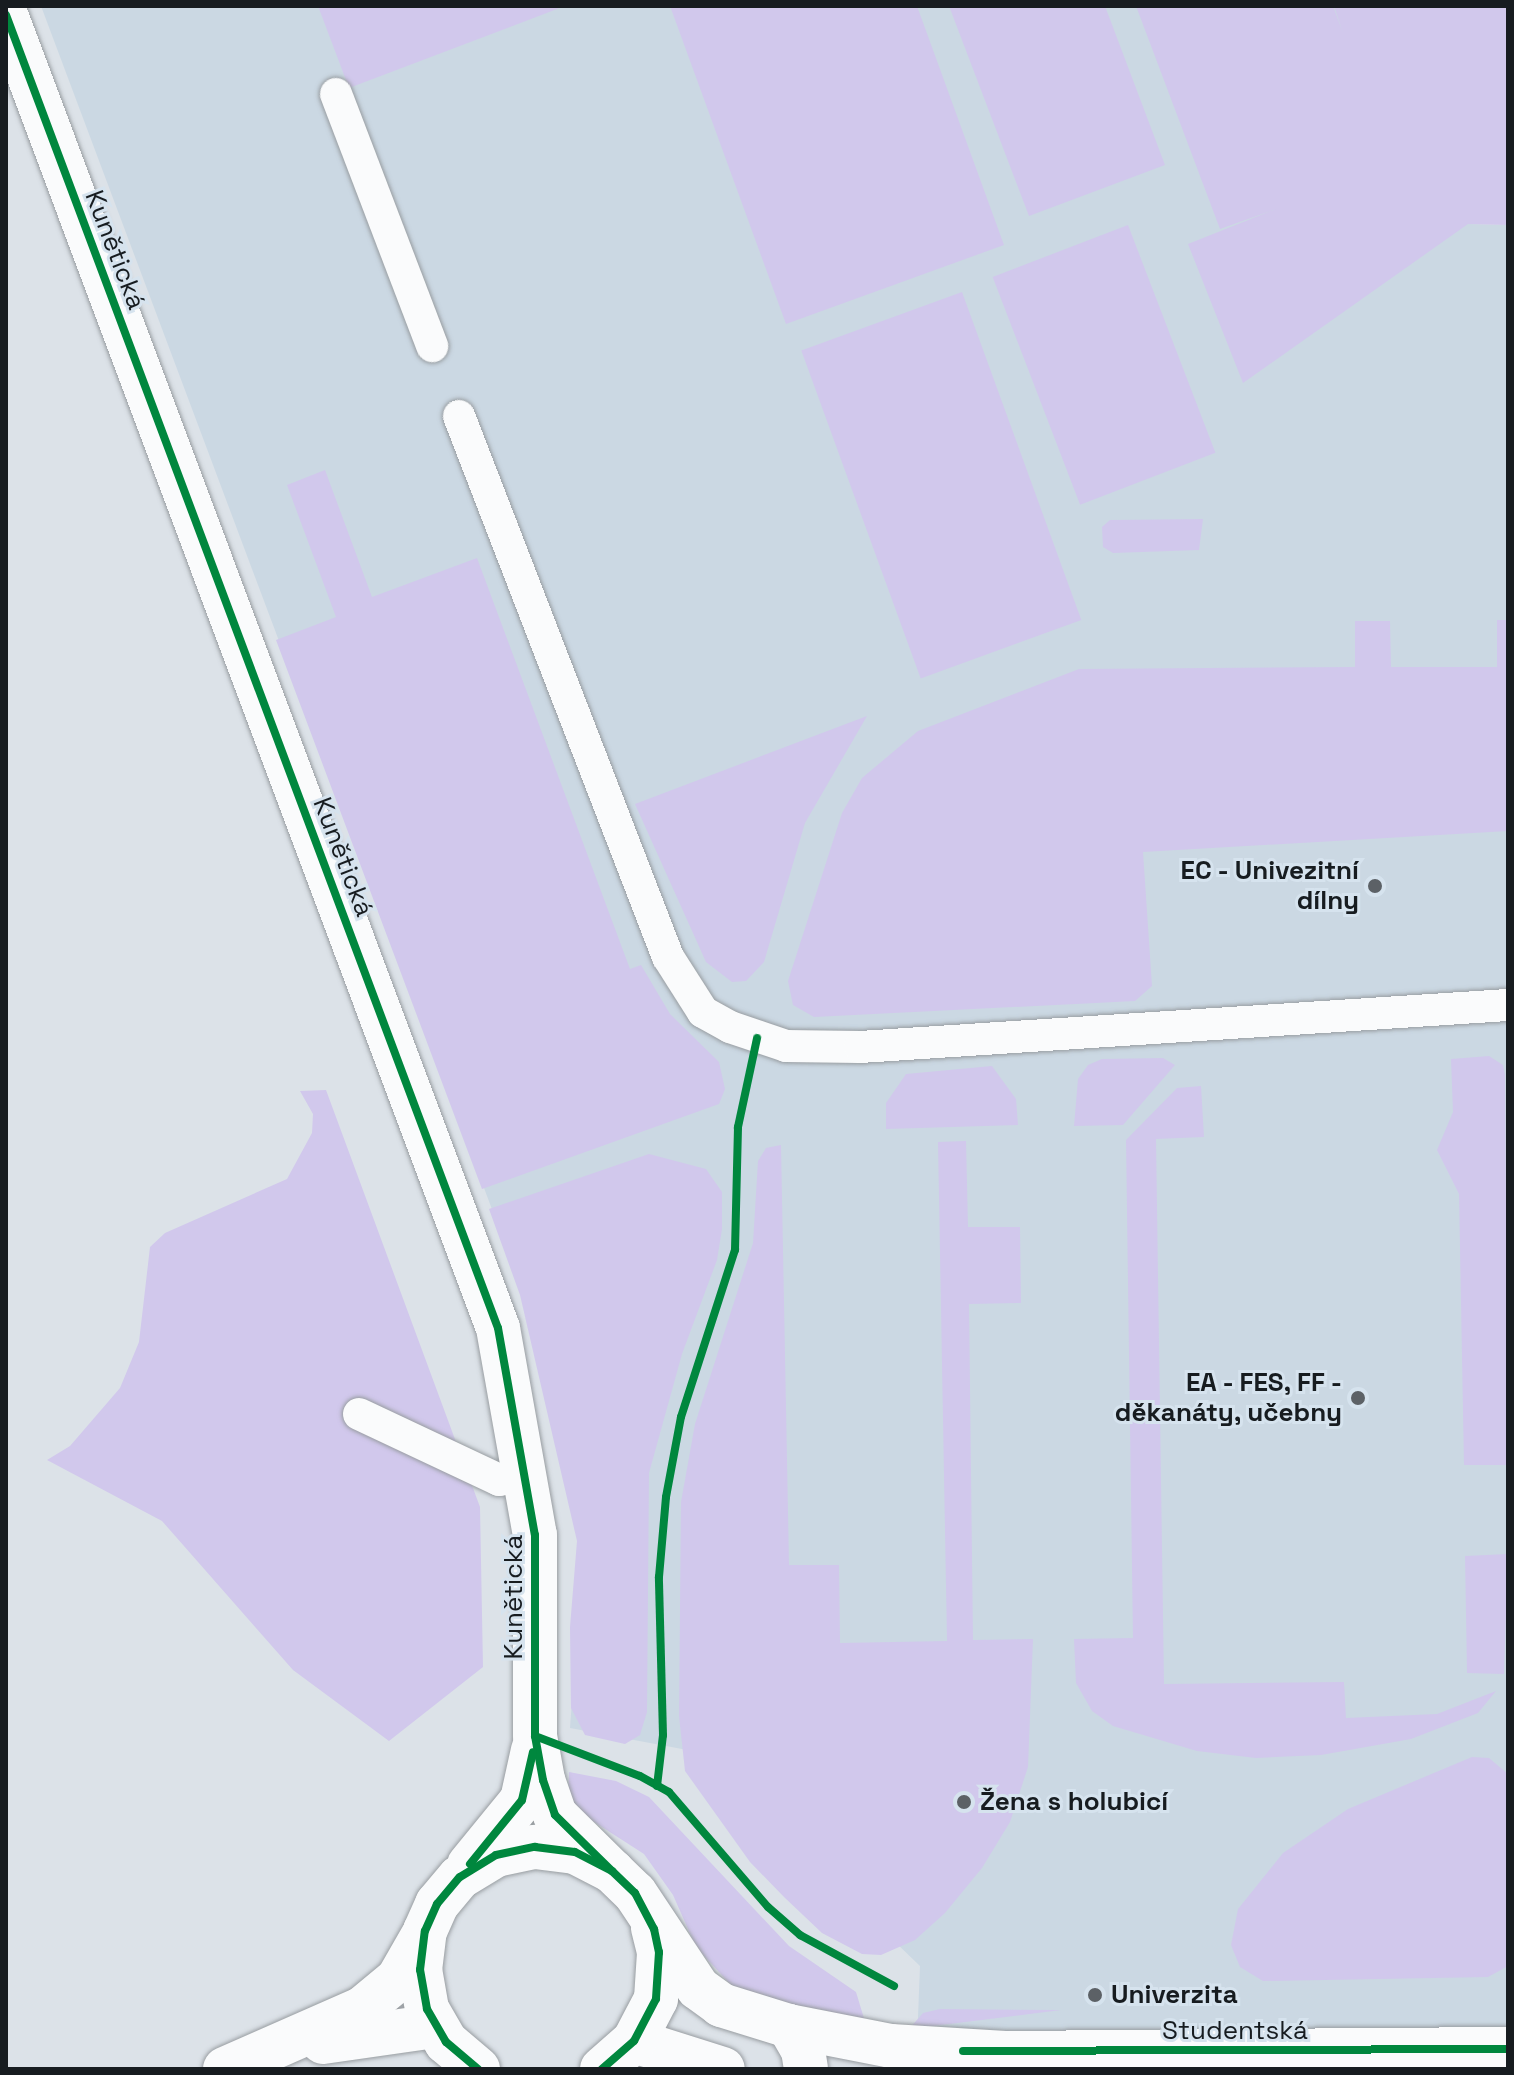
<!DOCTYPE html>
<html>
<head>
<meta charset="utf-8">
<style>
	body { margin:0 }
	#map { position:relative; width:1514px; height:2075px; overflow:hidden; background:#dce2e8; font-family:"Space Grotesk",sans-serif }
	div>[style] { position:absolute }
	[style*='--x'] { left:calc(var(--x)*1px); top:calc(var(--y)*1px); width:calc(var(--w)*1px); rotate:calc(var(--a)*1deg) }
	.built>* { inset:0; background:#cbd8e3 }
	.green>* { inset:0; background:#d1c8ec; transform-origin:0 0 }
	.roads { filter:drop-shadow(0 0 2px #989da1) drop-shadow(0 0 2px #989da1) }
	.lane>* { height:32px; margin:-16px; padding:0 16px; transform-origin:16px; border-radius:16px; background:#fafbfc }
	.street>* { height:44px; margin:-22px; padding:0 22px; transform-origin:22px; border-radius:22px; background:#fafbfc }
	.cycleway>* { height:8px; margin:-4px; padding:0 4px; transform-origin:4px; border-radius:4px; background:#00873e }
	.dots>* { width:22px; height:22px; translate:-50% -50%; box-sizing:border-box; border:4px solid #d6e3ee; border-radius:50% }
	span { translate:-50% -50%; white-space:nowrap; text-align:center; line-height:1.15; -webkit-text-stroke:6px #d6e3ee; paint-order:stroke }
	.street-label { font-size:26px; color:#171c20 }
	.poi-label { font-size:26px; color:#171c20; font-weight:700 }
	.right { translate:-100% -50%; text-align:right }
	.left { translate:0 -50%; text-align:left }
	.frame { position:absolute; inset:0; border:8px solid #171c20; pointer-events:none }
</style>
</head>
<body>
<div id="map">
	<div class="built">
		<div style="clip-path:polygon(41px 6px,1427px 6px,1469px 224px,1508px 225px,1508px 2069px,916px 2069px,920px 1966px,698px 1752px,570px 1728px,583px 1547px,532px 1316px)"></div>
	</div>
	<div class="green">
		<div style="clip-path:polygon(318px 6px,565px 6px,349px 88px)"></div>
		<div style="clip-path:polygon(670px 6px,917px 6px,1004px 245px,786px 324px)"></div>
		<div style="clip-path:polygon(949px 6px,1105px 6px,1165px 165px,1029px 216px)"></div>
		<div style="clip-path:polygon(1136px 6px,1333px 6px,1343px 33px,1334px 6px,1508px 6px,1508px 225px,1468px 224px,1243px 383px,1188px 244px,1276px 209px,1220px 229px)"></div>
		<div style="left:1128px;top:225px;width:244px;height:145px;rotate:69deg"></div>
		<div style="left:962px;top:292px;width:349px;height:171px;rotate:70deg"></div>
		<div style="clip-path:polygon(325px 470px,372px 597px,477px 558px,630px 969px,641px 965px,670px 1014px,719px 1062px,725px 1089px,719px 1104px,482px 1189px,276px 640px,336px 617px,287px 485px)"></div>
		<div style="clip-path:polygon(1203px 519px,1199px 550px,1113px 553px,1103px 547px,1102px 527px,1110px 520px)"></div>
		<div style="clip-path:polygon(1497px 620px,1508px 620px,1508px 831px,1143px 852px,1152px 986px,1135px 1001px,814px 1017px,793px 1005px,788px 981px,842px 813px,862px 778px,918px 731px,1079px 669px,1355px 667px,1355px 621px,1390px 621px,1391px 667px,1497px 667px)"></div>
		<div style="clip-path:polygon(867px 716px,805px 823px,764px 962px,746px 981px,732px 982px,706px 962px,635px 804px)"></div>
		<div style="clip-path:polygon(1489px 1056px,1503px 1065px,1505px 1075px,1508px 1465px,1464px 1465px,1459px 1194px,1437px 1150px,1453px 1112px,1451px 1059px)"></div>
		<div style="clip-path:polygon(1163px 1058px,1175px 1065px,1123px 1125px,1074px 1126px,1078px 1079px,1088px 1065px,1102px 1059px)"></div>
		<div style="clip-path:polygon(992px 1066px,1016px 1099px,1018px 1125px,886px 1129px,886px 1103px,906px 1074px)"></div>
		<div style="clip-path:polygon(1201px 1086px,1204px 1137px,1156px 1139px,1164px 1684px,1344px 1682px,1346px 1718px,1437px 1714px,1496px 1691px,1478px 1713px,1411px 1739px,1321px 1755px,1256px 1758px,1197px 1751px,1113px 1726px,1092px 1711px,1076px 1683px,1074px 1639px,1133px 1638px,1126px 1140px,1177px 1088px)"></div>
		<div style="clip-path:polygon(326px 1090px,480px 1507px,483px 1667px,389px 1741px,293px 1670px,162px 1521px,47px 1460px,70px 1446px,120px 1388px,139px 1342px,150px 1247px,165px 1233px,287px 1179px,312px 1133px,313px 1114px,300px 1091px)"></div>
		<div style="clip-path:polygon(966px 1141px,968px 1227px,1020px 1227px,1021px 1303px,969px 1304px,973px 1640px,1033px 1639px,1028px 1767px,1010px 1822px,982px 1868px,945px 1913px,915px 1940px,881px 1955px,862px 1954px,822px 1933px,784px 1897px,750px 1862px,685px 1771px,679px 1716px,681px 1502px,695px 1424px,753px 1243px,758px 1161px,766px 1148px,781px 1145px,789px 1565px,839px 1565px,840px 1643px,947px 1641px,938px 1142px)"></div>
		<div style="clip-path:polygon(649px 1154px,706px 1169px,722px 1192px,722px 1229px,717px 1260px,682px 1354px,649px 1473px,647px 1712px,640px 1735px,625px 1744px,585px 1735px,571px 1708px,570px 1627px,577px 1541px,520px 1295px,489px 1209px)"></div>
		<div style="clip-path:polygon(1508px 1554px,1504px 1674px,1467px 1673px,1465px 1556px)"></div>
		<div style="clip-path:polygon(1472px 1757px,1489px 1758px,1508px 1774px,1508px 1966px,1488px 1977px,1263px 1981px,1240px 1967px,1231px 1945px,1238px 1909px,1283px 1853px,1348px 1809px)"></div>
		<div style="clip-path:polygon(569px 1772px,616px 1781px,649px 1797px,789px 1946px,856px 1992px,866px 2025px,750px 1995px,730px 1984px,696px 1947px,673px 1895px,644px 1854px,588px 1818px,568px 1797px)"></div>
		<div style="clip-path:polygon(940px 2009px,1061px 2010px,909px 2029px,923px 2013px)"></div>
	</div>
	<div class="roads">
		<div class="lane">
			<div style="--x:336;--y:94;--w:270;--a:69.1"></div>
			<div style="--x:459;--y:416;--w:580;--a:68.88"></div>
			<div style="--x:668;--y:957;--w:65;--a:57.5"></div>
			<div style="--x:703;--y:1012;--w:31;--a:29"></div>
			<div style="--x:730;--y:1027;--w:59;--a:18.7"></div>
			<div style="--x:786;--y:1046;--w:74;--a:0.8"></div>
			<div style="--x:860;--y:1047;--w:649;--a:-3.71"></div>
			<div style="--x:359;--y:1414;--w:155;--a:25.2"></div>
			<div style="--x:499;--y:1480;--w:29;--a:-8"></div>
		</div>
		<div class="street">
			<div style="--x:6;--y:15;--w:1402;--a:69.46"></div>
			<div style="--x:498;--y:1328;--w:210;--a:79.9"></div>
			<div style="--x:535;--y:1535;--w:201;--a:90"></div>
			<div style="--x:535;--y:1736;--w:45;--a:79.7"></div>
			<div style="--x:543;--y:1780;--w:37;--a:71"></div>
			<div style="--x:555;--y:1815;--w:80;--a:44.5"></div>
			<div style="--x:469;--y:1865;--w:84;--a:-50.8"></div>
			<div style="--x:522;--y:1800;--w:51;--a:-77.6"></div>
			<div style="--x:789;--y:2026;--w:28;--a:60"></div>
			<div style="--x:803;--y:2050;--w:19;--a:81"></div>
			<div style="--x:634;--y:2041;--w:93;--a:17.5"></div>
			<div style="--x:323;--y:2042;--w:113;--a:-8.1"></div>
			<div style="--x:225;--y:2069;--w:151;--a:-23.8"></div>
			<div style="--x:363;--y:2008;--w:45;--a:-39.6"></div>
			<div style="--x:398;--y:1979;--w:48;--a:-60.3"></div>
			<div style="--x:478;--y:2069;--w:42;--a:-139.8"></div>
			<div style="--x:446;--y:2042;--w:38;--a:-120"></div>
			<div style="--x:427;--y:2009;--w:40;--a:-100"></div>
			<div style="--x:420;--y:1970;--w:39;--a:-83"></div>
			<div style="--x:425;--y:1931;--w:30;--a:-66"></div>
			<div style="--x:437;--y:1904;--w:35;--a:-50"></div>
			<div style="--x:460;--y:1877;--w:42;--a:-31.4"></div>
			<div style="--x:496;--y:1855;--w:40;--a:-12"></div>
			<div style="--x:535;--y:1847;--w:40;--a:7.1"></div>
			<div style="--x:575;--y:1852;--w:42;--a:27.2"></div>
			<div style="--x:612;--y:1871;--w:32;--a:44"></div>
			<div style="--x:635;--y:1893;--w:114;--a:56.4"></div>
			<div style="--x:698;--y:1988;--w:29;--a:36"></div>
			<div style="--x:721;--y:2005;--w:71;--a:17.2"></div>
			<div style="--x:789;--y:2026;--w:104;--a:11.1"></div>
			<div style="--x:891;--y:2046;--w:114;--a:3.5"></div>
			<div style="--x:1005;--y:2053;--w:503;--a:-0.46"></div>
			<div style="--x:602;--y:2069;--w:43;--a:-41.2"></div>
			<div style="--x:634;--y:2041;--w:47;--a:-62.4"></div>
			<div style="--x:656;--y:1999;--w:47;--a:-86.3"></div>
			<div style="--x:659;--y:1952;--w:25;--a:-104"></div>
		</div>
	</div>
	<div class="cycleway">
		<div style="--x:6;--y:15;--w:1402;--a:69.46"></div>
		<div style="--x:498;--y:1328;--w:210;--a:79.9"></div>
		<div style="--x:535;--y:1535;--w:201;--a:90"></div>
		<div style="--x:535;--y:1736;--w:45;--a:79.7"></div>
		<div style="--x:543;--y:1780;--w:37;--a:71"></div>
		<div style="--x:555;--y:1815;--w:80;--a:44.5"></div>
		<div style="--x:535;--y:1736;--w:112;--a:20.9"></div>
		<div style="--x:640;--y:1776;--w:33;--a:29"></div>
		<div style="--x:669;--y:1792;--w:152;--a:49.3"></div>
		<div style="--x:768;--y:1907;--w:43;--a:41.2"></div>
		<div style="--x:800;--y:1935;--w:107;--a:28.5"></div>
		<div style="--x:657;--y:1786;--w:51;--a:-83.3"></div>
		<div style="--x:663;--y:1735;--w:158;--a:-91.5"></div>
		<div style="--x:659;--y:1577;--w:80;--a:-85"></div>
		<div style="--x:666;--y:1497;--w:81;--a:-79.4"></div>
		<div style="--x:681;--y:1417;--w:176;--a:-72.1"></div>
		<div style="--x:735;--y:1250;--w:123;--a:-88.6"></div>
		<div style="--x:738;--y:1127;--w:91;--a:-77.9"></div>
		<div style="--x:470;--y:1864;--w:82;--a:-50.9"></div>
		<div style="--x:522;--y:1800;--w:49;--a:-77.1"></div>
		<div style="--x:963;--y:2051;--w:545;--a:-0.21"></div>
		<div style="--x:478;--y:2069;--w:42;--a:-139.8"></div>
		<div style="--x:446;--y:2042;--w:38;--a:-120"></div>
		<div style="--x:427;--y:2009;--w:40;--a:-100"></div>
		<div style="--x:420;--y:1970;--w:39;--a:-83"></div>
		<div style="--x:425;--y:1931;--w:30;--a:-66"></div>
		<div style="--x:437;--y:1904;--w:35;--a:-50"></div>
		<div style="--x:460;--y:1877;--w:42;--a:-31.4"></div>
		<div style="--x:496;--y:1855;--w:40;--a:-12"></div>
		<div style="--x:535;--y:1847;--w:40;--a:7.1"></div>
		<div style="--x:575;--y:1852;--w:42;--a:27.2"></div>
		<div style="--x:612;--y:1871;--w:32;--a:44"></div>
		<div style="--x:635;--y:1893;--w:41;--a:62.2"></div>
		<div style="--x:654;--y:1929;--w:24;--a:78"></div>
		<div style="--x:659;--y:1952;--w:47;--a:93.7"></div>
		<div style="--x:656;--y:1999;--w:47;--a:117.6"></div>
		<div style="--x:634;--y:2041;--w:43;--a:138.8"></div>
	</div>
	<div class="dots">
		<div style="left:1375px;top:886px;background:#5c6166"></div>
		<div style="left:1358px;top:1398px;background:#5c6166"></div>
		<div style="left:964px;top:1802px;background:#5c6166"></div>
		<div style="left:1095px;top:1995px;background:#5c6166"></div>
	</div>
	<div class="street-label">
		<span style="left:115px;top:250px;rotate:69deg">Kunětická</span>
		<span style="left:343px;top:857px;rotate:69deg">Kunětická</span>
		<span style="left:514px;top:1597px;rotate:-90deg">Kunětická</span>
		<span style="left:1235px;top:2031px">Studentská</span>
	</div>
	<div class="poi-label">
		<span class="right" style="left:1359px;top:886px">EC - Univezitní<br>dílny</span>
		<span class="right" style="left:1342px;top:1398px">EA - FES, FF -<br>děkanáty, učebny</span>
		<span class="left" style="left:980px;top:1802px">Žena s holubicí</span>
		<span class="left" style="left:1111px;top:1995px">Univerzita</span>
	</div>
	<div class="frame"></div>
</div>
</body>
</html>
